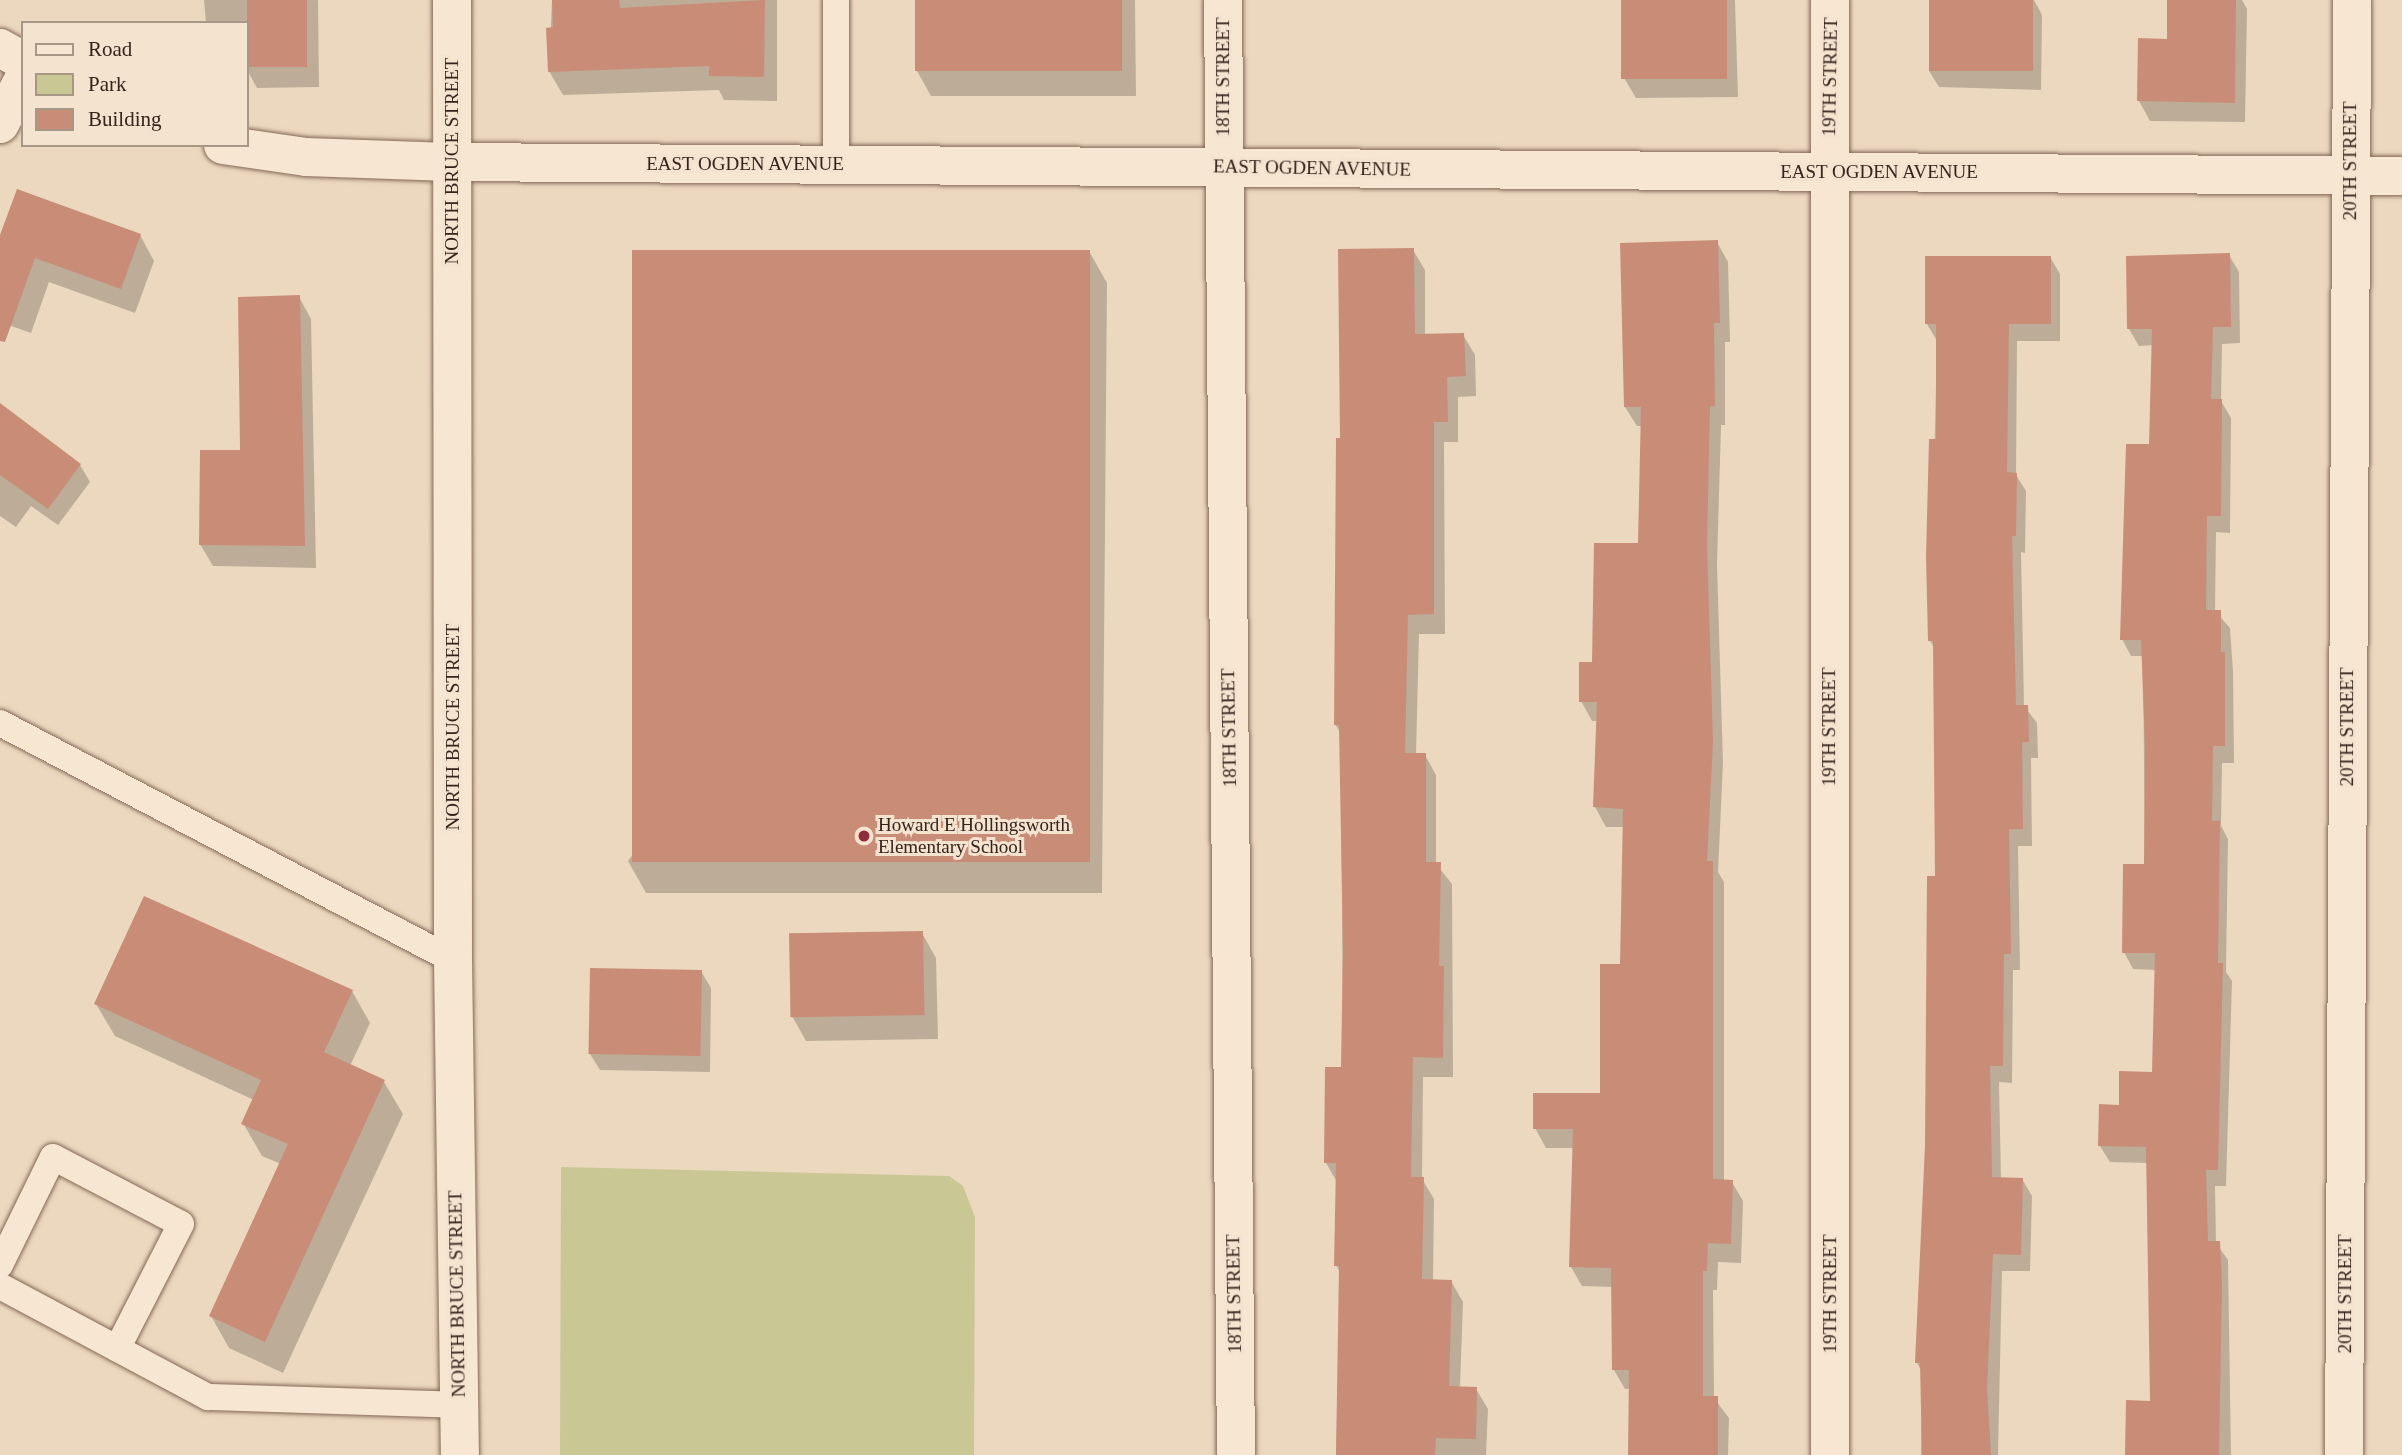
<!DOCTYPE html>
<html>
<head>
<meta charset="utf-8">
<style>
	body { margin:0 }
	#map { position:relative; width:2402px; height:1455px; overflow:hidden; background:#ecd8bf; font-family:"Times New Roman",serif }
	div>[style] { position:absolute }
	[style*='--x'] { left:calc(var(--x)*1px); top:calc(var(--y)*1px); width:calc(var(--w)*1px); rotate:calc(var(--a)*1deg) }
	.green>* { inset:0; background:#c9c794 }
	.shadow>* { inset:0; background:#0003 }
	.building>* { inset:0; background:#c98c77; transform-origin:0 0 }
	.roads { filter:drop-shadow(0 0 2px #846958) drop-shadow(0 0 2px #846958) }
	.service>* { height:26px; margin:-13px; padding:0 13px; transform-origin:13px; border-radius:13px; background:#f7e6d2 }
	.minor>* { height:38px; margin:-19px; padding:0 19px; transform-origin:19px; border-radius:19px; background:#f7e6d2 }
	.tertiary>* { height:38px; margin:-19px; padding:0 19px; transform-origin:19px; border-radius:19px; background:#f7e6d2 }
	.dots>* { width:19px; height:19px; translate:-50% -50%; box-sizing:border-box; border:4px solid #f4e3cf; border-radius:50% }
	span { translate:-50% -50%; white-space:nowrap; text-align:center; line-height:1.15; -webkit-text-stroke:6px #f4e3cf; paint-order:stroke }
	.street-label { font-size:19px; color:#34241c }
	.poi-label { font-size:19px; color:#34241c }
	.left { translate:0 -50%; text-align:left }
	.legend { position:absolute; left:21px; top:21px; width:228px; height:126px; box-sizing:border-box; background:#f4e3cf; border:2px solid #a79787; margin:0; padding:9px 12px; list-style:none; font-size:21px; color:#34241c }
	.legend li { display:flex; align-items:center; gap:14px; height:35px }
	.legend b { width:35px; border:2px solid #a79787 }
</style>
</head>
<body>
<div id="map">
	<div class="green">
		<div style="clip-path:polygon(561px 1167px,949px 1176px,963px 1186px,975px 1217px,974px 1455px,560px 1455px)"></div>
	</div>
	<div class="shadow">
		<div style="clip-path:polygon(204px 0,318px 0,319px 87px,257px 88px,247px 70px,247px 23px,206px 23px)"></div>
		<div style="clip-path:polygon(552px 0,777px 0,777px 101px,724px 100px,719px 90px,563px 95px,549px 71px)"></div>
		<div style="clip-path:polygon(915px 0,1135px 0,1136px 96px,931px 96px,917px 71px)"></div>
		<div style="clip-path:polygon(1625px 0,1735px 0,1738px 97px,1636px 98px,1624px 78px)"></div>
		<div style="clip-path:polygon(1932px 0,2034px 0,2042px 15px,2041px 90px,1939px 87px,1929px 71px)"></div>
		<div style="clip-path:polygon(2169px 0,2242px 0,2247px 9px,2245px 122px,2150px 121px,2139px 101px,2169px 40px)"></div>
		<div style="clip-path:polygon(140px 235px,154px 261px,135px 313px,49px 282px,31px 333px,0 322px,0 240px)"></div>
		<div style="clip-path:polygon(1717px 242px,1728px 262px,1730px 342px,1725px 342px,1725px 425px,1721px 425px,1717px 565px,1723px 763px,1718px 872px,1724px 882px,1724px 1181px,1732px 1182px,1743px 1201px,1741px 1263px,1718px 1262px,1717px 1290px,1713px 1290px,1714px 1398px,1729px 1418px,1728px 1455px,1630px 1455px,1630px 1389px,1625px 1389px,1614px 1370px,1613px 1287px,1582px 1286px,1571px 1267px,1574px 1148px,1546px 1148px,1535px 1128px,1602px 1094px,1621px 965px,1624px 827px,1606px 827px,1595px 807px,1598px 721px,1592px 721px,1581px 701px,1640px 545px,1643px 426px,1637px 426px,1625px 407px)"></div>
		<div style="clip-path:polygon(1413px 250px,1425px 270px,1425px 335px,1463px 335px,1475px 355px,1476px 396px,1458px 397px,1458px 442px,1444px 442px,1445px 634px,1419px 634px,1416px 755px,1425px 755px,1436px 775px,1436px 864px,1452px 884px,1453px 1077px,1423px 1077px,1422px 1179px,1434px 1199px,1433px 1281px,1451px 1281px,1463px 1302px,1460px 1388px,1476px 1389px,1488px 1409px,1486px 1455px,1336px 1455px,1341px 1274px,1336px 1265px,1337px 1182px,1326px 1163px,1343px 1069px,1341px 734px,1335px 724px,1342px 440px)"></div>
		<div style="clip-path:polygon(1089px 251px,1107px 283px,1102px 893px,646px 893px,628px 861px)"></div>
		<div style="clip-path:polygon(2229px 255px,2239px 272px,2240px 343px,2222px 344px,2221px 401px,2231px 418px,2230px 533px,2216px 532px,2215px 611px,2230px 628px,2233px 671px,2234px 763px,2222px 763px,2221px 826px,2228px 839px,2226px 972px,2232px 981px,2226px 1186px,2215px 1186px,2216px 1243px,2228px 1260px,2231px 1455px,2127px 1455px,2152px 1402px,2148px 1163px,2110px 1162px,2100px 1146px,2120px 1107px,2154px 1074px,2156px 970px,2133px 969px,2124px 952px,2145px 866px,2143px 656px,2131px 656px,2122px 639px,2151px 445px,2154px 345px,2139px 346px,2129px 329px)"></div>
		<div style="clip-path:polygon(1927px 257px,2050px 257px,2060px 274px,2060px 341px,2017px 341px,2016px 475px,2026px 491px,2025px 553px,2021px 552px,2024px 706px,2037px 723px,2038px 758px,2031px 758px,2032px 846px,2018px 846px,2020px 970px,2013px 970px,2012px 1083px,1999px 1082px,2001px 1179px,2022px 1179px,2032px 1196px,2030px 1271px,2002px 1271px,1998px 1455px,1921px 1455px,1922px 1372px,1917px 1363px,1937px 878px,1935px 649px,1930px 641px,1937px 341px,1927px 324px)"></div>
		<div style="clip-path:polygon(299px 297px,311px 319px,316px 568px,213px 566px,200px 544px,242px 452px)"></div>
		<div style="clip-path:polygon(0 405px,80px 465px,90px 482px,58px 525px,31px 506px,16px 527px,0 516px)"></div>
		<div style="clip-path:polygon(922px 933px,936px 958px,938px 1039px,806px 1041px,792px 1016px)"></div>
		<div style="clip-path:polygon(701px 971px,711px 988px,710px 1072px,600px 1070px,590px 1054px)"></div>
		<div style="clip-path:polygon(352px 991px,370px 1023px,350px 1066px,384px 1082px,403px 1114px,283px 1373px,229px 1348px,211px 1316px,281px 1164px,262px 1156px,243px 1123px,254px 1100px,115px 1036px,96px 1004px)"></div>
	</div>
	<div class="building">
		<div style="left:247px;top:0;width:60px;height:67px"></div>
		<div style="clip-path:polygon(552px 0,619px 0,620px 8px,765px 0,764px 77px,709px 76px,709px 66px,548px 72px,546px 28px,553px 27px)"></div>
		<div style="left:915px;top:0;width:207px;height:71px"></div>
		<div style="left:1621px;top:0;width:106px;height:79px"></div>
		<div style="left:1929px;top:0;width:104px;height:71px"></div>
		<div style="clip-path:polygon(2167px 0,2236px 0,2235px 103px,2137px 101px,2138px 38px,2167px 39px)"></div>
		<div style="clip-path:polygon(17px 189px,141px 234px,121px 289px,35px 258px,5px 342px,0 341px,0 235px)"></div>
		<div style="clip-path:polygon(1718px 240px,1720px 323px,1714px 323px,1715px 406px,1710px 406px,1707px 544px,1713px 742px,1707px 861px,1713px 861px,1713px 1179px,1733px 1180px,1731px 1244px,1708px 1243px,1707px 1271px,1703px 1271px,1703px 1396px,1718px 1396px,1718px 1455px,1628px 1455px,1629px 1370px,1612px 1370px,1611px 1268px,1569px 1267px,1573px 1129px,1533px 1129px,1533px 1093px,1600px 1093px,1600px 964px,1620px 964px,1623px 809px,1593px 807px,1597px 702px,1579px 702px,1579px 662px,1592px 662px,1594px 543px,1638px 543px,1641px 407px,1624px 407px,1620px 243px)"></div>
		<div style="clip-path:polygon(1414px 248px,1415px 334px,1464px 333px,1466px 376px,1447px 377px,1448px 422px,1434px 422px,1434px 614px,1408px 615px,1405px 753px,1426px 753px,1426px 862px,1441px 862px,1439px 966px,1444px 966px,1443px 1058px,1413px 1057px,1411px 1177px,1424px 1177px,1422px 1279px,1452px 1280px,1449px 1386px,1477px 1387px,1476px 1439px,1436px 1438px,1435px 1455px,1336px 1455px,1339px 1266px,1334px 1266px,1336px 1163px,1324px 1163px,1325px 1067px,1341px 1067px,1343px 950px,1339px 725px,1334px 725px,1336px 438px,1340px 438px,1338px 249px)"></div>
		<div style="left:632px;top:250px;width:458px;height:612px"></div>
		<div style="clip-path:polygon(2230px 253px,2231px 327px,2213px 327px,2211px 399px,2222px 399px,2221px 516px,2207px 516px,2206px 610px,2221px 610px,2221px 652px,2225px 652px,2225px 746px,2213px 746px,2212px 821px,2220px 821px,2218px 963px,2223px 963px,2218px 1170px,2206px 1170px,2208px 1241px,2220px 1241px,2222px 1284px,2219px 1455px,2125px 1455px,2126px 1400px,2150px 1401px,2146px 1147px,2098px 1146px,2099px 1104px,2119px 1105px,2119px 1071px,2152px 1072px,2155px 953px,2122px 953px,2123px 864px,2144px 864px,2145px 746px,2141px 640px,2120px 640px,2126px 444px,2149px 444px,2152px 329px,2127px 329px,2126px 256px)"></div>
		<div style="clip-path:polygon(1925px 256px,2051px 256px,2051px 324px,2009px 324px,2007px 472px,2017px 473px,2016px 536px,2012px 536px,2016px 705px,2028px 705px,2029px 742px,2022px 742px,2023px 829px,2009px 829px,2011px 954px,2004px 954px,2003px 1066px,1990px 1066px,1992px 1177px,2023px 1178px,2021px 1255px,1993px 1254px,1987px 1389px,1991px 1455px,1922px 1455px,1920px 1363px,1915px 1363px,1925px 1145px,1927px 876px,1935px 876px,1933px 641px,1928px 641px,1926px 557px,1929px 439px,1936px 439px,1936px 324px,1925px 324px)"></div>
		<div style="clip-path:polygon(300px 295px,305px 546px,199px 545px,200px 450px,240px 450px,238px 297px)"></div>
		<div style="clip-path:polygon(0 403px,81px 464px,48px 509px,0 475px)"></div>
		<div style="clip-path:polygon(144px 896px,353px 990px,324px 1052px,385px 1080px,265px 1342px,209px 1316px,288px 1144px,241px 1124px,261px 1080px,94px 1004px)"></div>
		<div style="left:923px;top:931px;width:84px;height:134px;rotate:89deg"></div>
		<div style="left:590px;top:968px;width:112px;height:86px;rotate:1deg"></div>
	</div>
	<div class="roads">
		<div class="service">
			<div style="--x:836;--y:0;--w:165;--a:90"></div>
			<div style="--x:0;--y:723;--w:511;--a:27.62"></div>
			<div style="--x:0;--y:1265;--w:120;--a:-63.9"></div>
			<div style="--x:53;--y:1157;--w:144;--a:27.6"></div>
			<div style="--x:181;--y:1224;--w:140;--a:117.1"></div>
			<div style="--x:0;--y:1286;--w:236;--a:28.1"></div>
			<div style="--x:208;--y:1397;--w:251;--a:1.8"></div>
		</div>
		<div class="minor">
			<div style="--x:1223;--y:0;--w:1455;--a:89.49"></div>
			<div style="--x:0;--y:48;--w:26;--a:29"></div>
			<div style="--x:0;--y:124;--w:50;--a:-62.4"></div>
			<div style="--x:223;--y:145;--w:84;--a:8.2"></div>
			<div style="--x:306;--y:157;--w:144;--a:2"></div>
			<div style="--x:450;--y:162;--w:1952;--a:0.41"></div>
			<div style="--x:1830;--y:1455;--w:1455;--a:-90"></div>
			<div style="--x:2344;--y:1455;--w:1455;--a:-89.68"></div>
		</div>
		<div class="tertiary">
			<div style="--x:452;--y:0;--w:960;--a:89.94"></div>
			<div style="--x:453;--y:960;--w:495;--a:89.2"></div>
		</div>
	</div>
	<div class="dots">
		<div style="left:864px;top:836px;background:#902b3c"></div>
	</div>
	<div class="street-label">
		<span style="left:1223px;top:77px;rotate:-90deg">18TH STREET</span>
		<span style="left:1830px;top:77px;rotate:-89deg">19TH STREET</span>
		<span style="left:452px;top:161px;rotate:-90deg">NORTH BRUCE STREET</span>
		<span style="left:2350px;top:161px;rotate:-90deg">20TH STREET</span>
		<span style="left:745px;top:164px">EAST OGDEN AVENUE</span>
		<span style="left:1312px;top:168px;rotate:1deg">EAST OGDEN AVENUE</span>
		<span style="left:1879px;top:172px">EAST OGDEN AVENUE</span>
		<span style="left:453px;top:727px;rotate:-90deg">NORTH BRUCE STREET</span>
		<span style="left:1829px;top:727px;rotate:-90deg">19TH STREET</span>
		<span style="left:2347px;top:727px;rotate:-90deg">20TH STREET</span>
		<span style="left:1229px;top:728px;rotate:-91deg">18TH STREET</span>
		<span style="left:457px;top:1294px;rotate:-91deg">NORTH BRUCE STREET</span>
		<span style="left:1234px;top:1294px;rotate:-91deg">18TH STREET</span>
		<span style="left:1830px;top:1294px;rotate:-90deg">19TH STREET</span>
		<span style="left:2345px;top:1294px;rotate:-90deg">20TH STREET</span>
	</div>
	<div class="poi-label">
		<span class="left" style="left:878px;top:836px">Howard E Hollingsworth<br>Elementary School</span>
	</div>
	<ul class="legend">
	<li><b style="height:9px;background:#f7e6d2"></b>Road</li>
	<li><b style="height:19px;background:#c9c794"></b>Park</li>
	<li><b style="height:19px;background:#c98c77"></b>Building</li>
	</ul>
</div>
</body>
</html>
